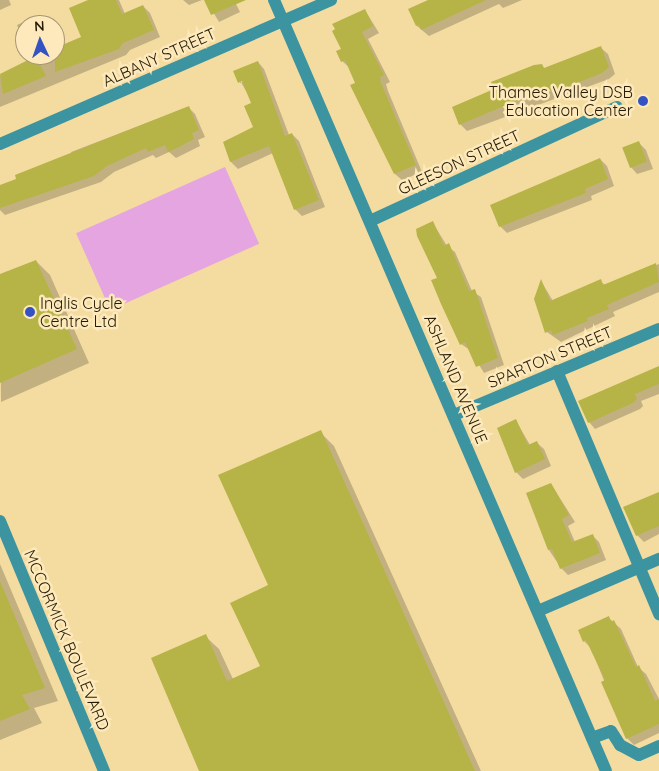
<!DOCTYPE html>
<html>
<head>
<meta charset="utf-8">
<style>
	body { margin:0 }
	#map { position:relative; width:659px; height:771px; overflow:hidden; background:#f4dca1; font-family:Quicksand,sans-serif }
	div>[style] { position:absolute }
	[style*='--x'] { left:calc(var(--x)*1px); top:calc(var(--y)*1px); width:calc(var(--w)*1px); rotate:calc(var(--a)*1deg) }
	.green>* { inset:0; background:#e4a5e1; transform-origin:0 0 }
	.shadow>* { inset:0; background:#0003 }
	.building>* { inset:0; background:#b6b447; transform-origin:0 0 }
	.minor>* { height:12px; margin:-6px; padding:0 6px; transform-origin:6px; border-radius:6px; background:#3b94a0 }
	.dots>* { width:14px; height:14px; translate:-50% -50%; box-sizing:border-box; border:2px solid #fde9bb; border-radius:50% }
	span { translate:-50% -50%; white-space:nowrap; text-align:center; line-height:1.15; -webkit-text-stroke:5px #fde9bb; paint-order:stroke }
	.street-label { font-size:16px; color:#241b04 }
	.poi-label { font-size:16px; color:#241b04 }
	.right { translate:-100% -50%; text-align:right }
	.left { translate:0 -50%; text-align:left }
	.north { position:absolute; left:15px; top:15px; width:50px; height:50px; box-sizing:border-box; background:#fde9bb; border:1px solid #a69772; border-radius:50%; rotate:357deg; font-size:14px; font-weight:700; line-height:20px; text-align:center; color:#241b04 }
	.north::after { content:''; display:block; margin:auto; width:18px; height:22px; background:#3552c3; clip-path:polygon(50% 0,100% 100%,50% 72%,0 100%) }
</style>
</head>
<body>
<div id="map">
	<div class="green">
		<div style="left:225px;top:167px;width:84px;height:163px;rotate:66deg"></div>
	</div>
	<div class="shadow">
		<div style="clip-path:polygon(0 0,9px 0,11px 5px,0 10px)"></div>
		<div style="clip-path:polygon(93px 0,119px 0,125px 14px,143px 6px,150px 13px,160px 37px,130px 50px,126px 55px,0 107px,0 76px,22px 67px,32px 59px,30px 55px,55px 55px,55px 42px,60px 47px,83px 37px)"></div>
		<div style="clip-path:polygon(183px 0,202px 0,189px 5px)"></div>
		<div style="clip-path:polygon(206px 0,234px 0,240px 12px,219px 22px)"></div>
		<div style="clip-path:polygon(431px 0,522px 0,503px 8px,499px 4px,429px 36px,417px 26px,410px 9px)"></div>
		<div style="clip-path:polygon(365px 10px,379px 33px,368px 39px,390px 82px,386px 84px,388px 91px,422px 172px,402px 180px,395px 174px,352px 86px,356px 83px,350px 68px,342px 61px,342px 49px)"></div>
		<div style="clip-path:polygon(28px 20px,32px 25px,25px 25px,25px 43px,17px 25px)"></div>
		<div style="clip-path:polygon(601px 48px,608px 54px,615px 74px,609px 79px,467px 131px,460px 124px,495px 90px)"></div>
		<div style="clip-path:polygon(evenodd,258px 62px,264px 69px,289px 135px,292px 134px,299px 141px,325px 207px,302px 216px,295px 209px,273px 153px,238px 169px,231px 162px,224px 142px,255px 127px,246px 106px,253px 103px,235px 72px,258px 62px,247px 78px,248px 80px,240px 83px,240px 80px,247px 78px)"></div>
		<div style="clip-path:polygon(188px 107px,195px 114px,205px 137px,198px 140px,200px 146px,176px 158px,169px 152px,156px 158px,153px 155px,114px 172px,101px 182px,5px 215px,0 210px,0 187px,72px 155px,71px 152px)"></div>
		<div style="clip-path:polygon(639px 143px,646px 150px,653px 169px,637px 174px,631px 167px)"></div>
		<div style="clip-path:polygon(600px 159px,607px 166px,614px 186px,591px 196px,592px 200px,507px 233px,500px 226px)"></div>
		<div style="clip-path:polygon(433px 223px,447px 246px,455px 252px,472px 291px,481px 297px,504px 365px,484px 373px,470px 350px,461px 344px,438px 279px)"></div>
		<div style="clip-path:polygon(36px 261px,50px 275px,89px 363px,1px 402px,0 276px)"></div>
		<div style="clip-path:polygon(659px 264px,659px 292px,613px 312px,615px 316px,561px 342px,547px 332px,541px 281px,553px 301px,600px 281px,605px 285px)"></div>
		<div style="clip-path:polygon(659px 368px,659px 394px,641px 401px,643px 406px,640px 409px,595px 429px,589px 422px)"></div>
		<div style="clip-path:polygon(516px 421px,530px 445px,537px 443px,544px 449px,551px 466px,523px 479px,516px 472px)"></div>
		<div style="clip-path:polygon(320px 432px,334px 446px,481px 771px,201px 771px,205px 636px,219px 649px,233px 679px,262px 666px,269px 585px)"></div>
		<div style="clip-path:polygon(551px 484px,575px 522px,568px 526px,575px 542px,592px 535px,599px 542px,606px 560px,568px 575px,561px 568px,549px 550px)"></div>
		<div style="clip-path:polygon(659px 493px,659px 534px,644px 542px,637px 535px)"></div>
		<div style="clip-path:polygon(0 564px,58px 701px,34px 708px,42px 723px,0 740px)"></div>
		<div style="clip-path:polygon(609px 618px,621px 629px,638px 667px,646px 674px,659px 699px,659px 733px,634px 745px,627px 738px,591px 648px,584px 641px)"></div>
	</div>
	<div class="building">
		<div style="clip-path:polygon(88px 0,116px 0,122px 14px,143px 5px,154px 30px,123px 43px,119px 49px,55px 72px,55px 48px,81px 37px,69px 8px)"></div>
		<div style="clip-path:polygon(204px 0,246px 0,211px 15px)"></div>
		<div style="clip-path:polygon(428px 0,486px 0,421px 30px,419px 25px,416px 26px,408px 9px)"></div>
		<div style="clip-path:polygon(365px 9px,373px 26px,362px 32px,384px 75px,380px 77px,381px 83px,416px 165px,394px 174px,350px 85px,355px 83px,345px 60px,341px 62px,336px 51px,341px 49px,332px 31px,335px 29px,332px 24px)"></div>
		<div style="clip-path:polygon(601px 46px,609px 67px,602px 73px,562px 89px,561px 86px,511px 103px,459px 125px,452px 107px,494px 89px,491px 82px,534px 65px,542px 64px,544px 68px)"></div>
		<div style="clip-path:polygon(36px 56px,46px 76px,3px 94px,0 74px)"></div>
		<div style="clip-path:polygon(258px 61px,285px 136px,292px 133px,319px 200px,294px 210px,269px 146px,230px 162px,223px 142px,253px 127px,244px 106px,251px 103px,242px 81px,238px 83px,233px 71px)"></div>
		<div style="clip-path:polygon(189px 106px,199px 130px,192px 133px,194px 139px,179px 147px,168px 152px,165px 145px,148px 152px,146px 148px,107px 166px,94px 176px,0 208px,0 185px,16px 179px,15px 175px)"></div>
		<div style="left:639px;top:141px;width:22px;height:18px;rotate:69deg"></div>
		<div style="clip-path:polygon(600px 158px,608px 179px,585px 189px,586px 193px,499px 227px,490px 205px)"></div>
		<div style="clip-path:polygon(433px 221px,444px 246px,449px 243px,469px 291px,475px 289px,498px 358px,476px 367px,465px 342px,460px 345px,441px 304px,431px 280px,437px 278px,417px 236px,416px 229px)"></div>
		<div style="clip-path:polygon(36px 260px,77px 349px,0 383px,0 274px)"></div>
		<div style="clip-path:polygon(656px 263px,659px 282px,607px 305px,609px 309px,587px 318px,588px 321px,553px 335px,551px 330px,545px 333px,534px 299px,541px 279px,550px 301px,601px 279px,603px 285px)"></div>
		<div style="clip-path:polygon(659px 366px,659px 384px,635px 394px,637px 399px,633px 403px,588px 423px,578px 401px)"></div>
		<div style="clip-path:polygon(516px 419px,528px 445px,537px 441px,545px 459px,515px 473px,497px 428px)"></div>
		<div style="clip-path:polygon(321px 430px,475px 771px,199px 771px,151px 658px,206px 634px,227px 681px,260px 666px,230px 603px,268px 585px,218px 475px)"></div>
		<div style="clip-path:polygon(551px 483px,569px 515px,562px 519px,572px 542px,593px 534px,600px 553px,560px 569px,552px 549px,548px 550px,526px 493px)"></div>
		<div style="clip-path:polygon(659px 492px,659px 526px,636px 536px,623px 507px)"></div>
		<div style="clip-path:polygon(0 581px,45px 688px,22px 695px,30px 709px,0 721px)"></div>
		<div style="clip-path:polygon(609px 616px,611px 622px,614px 620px,636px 667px,639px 665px,655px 701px,659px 699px,659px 724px,626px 739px,601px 682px,605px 680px,586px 640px,583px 642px,578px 630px)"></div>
	</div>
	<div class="minor">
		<div style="--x:274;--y:0;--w:839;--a:66.7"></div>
		<div style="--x:0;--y:144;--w:361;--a:-23.5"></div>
		<div style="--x:370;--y:221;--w:272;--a:-24.8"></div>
		<div style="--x:557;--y:371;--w:264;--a:67.2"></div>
		<div style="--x:454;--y:415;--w:222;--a:-22.8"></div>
		<div style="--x:0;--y:521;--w:271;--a:67.4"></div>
		<div style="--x:538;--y:611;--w:132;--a:-23.3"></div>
		<div style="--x:592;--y:738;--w:20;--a:-20"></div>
		<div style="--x:611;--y:731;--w:17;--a:57"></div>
		<div style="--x:620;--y:745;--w:21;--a:28"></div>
		<div style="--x:639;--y:755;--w:22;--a:-24"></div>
	</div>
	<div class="dots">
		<div style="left:643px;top:101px;background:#3552c3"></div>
		<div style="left:30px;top:312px;background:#3552c3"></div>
	</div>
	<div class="street-label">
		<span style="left:159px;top:57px;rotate:-24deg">ALBANY STREET</span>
		<span style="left:459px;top:162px;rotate:-25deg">GLEESON STREET</span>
		<span style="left:550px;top:357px;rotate:-23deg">SPARTON STREET</span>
		<span style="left:456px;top:379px;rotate:67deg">ASHLAND AVENUE</span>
		<span style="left:67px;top:640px;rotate:67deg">MCCORMICK BOULEVARD</span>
	</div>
	<div class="poi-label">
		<span class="right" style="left:633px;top:101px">Thames Valley DSB<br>Education Center</span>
		<span class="left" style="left:40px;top:312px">Inglis Cycle<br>Centre Ltd</span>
	</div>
	<div class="north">N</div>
</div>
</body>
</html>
